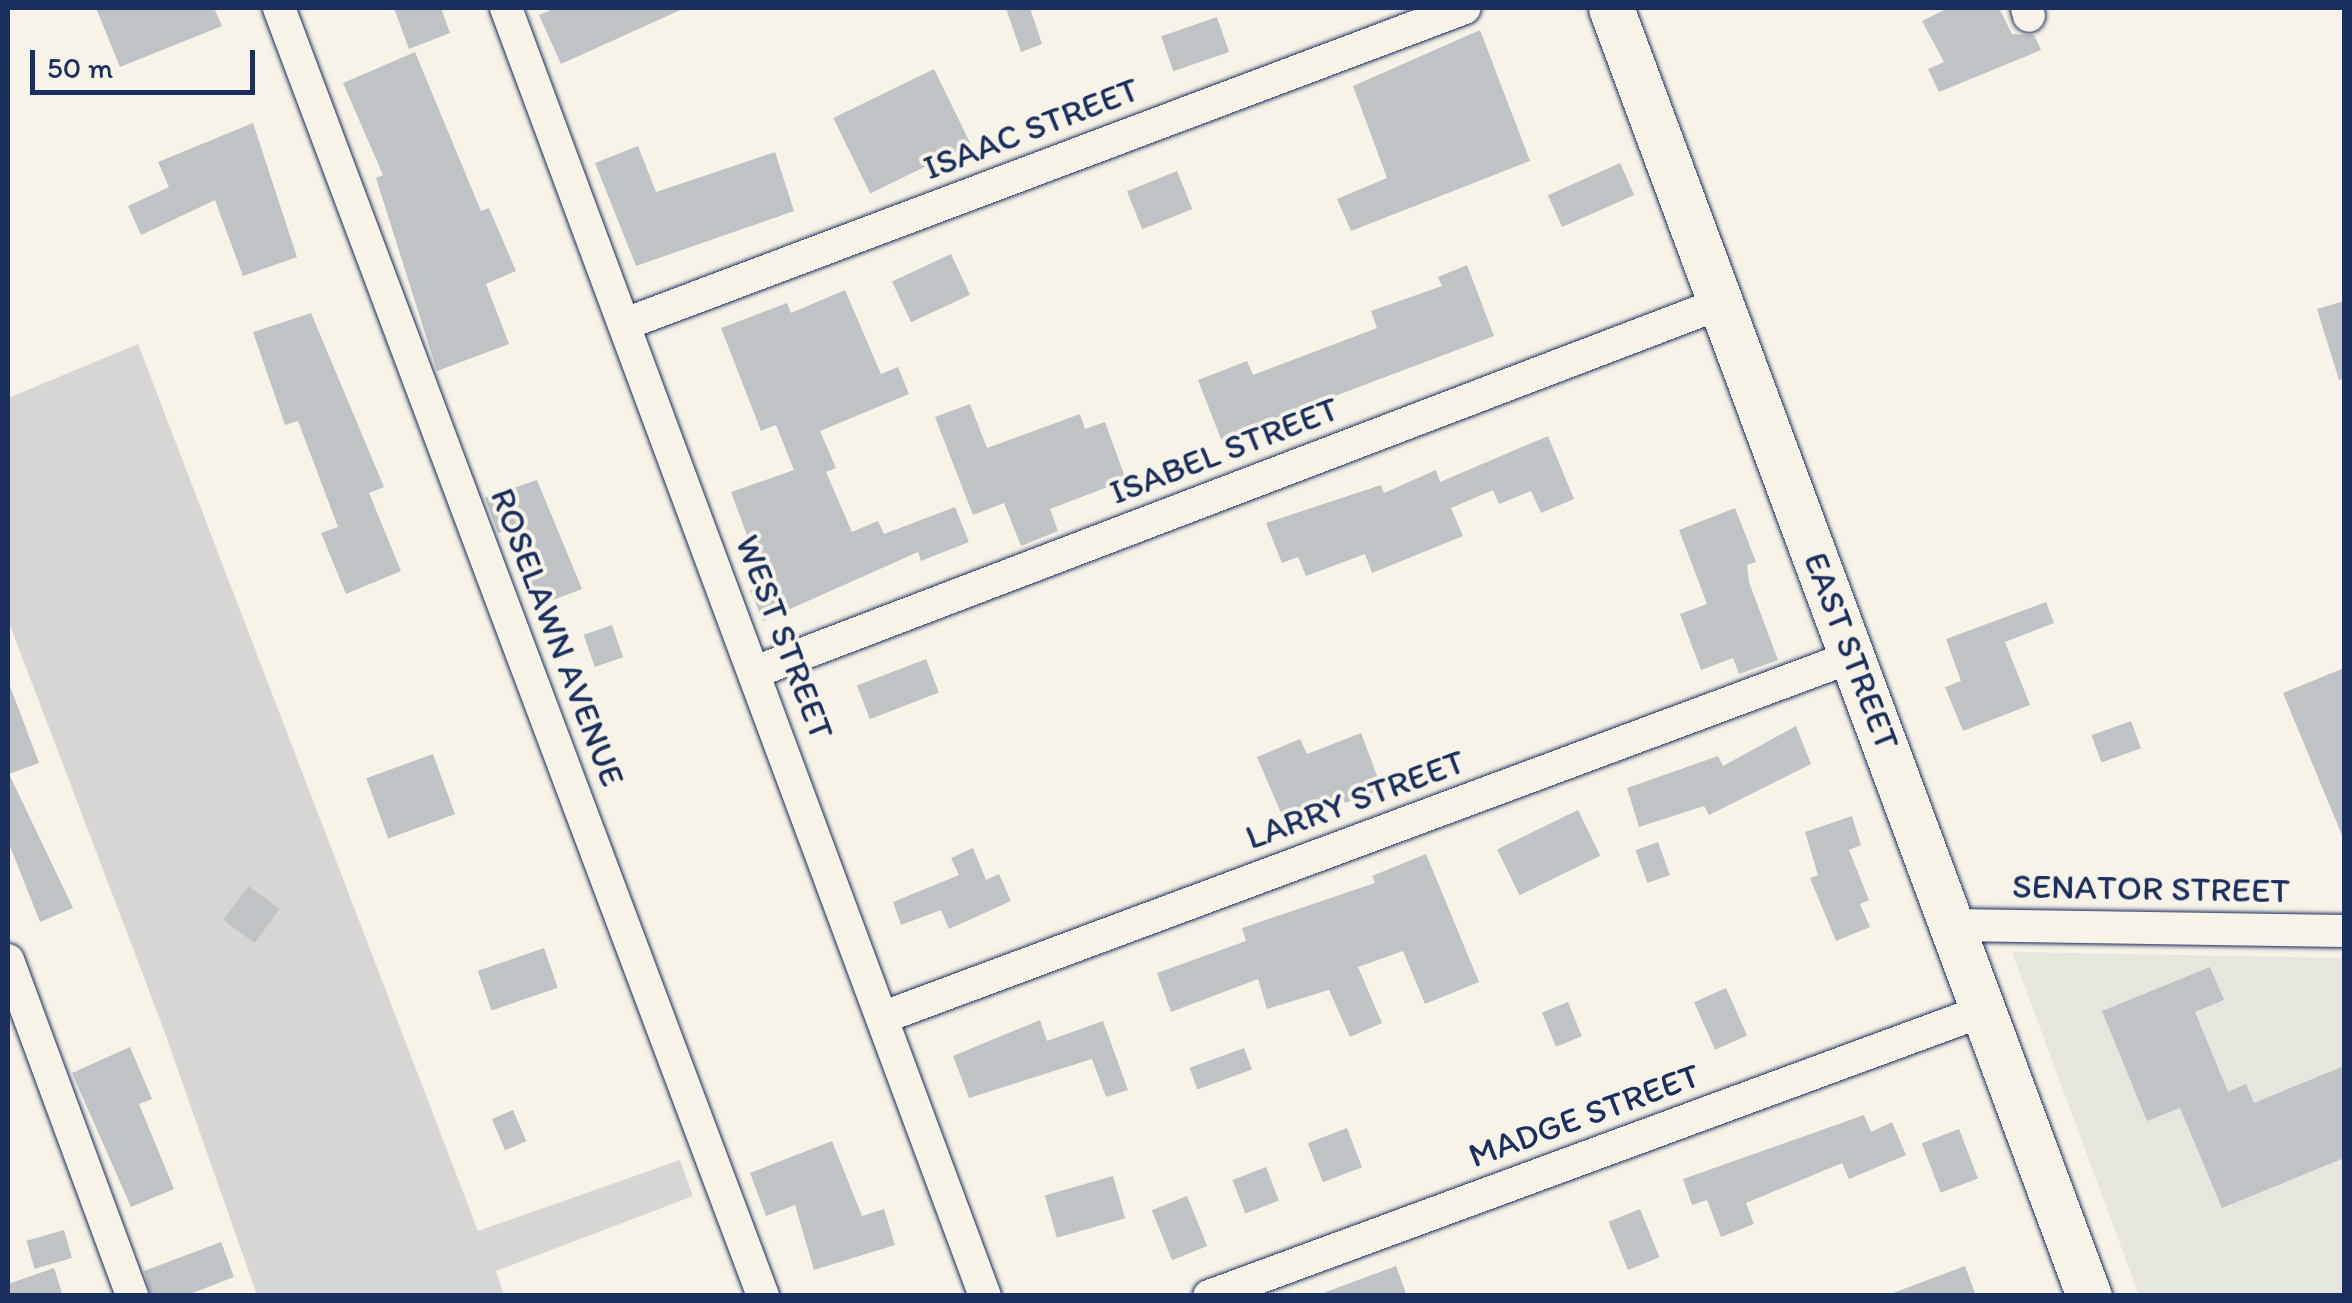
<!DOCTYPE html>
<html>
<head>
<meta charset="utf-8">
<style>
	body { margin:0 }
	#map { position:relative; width:2352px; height:1303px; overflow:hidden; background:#f7f3e8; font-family:Itim,sans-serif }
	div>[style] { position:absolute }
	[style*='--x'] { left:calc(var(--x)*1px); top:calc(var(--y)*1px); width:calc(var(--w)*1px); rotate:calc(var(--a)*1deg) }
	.built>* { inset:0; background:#e6e5de }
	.green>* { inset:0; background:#d7d6d4 }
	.building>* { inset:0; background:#c0c3c5; transform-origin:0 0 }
	.roads { filter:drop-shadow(0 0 2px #1b2f5e) drop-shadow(0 0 2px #1b2f5e) }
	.street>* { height:32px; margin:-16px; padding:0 16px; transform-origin:16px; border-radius:16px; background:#f7f3e8 }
	.secondary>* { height:45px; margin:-22.5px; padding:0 22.5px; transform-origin:22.5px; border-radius:22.5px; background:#f7f3e8 }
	span { translate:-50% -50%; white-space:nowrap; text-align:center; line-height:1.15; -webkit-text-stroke:8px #f7f3e8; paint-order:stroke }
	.street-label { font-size:35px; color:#1b2f5e }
	.frame { position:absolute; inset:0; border:10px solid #1b2f5e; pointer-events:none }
	.scale { position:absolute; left:30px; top:50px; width:225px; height:45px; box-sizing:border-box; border:5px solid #1b2f5e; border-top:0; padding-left:12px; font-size:30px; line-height:35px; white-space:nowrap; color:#1b2f5e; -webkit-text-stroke:8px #f7f3e8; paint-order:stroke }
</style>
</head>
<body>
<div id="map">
	<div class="built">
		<div style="clip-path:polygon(2012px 952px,2344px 958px,2344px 1295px,2139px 1295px)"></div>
	</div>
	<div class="green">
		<div style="clip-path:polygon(138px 344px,478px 1231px,680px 1160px,693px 1196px,496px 1271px,504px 1295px,257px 1295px,161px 1022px,8px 620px,8px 398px)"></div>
	</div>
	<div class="building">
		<div style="clip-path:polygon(96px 8px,214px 8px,222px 26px,120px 67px)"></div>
		<div style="clip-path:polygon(394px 8px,441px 8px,450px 33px,409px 49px)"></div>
		<div style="clip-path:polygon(556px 8px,685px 8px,561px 64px,539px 15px)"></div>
		<div style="clip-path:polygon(1006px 8px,1030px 8px,1042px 44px,1021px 52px)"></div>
		<div style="clip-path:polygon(1948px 8px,1999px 8px,2012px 34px,2034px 35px,2041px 50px,1939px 92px,1928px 69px,1944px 62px,1922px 21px)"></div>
		<div style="left:1217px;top:17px;width:37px;height:59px;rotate:71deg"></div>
		<div style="clip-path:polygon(1480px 30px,1530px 161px,1351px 231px,1337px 199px,1387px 178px,1353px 86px)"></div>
		<div style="clip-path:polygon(415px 52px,481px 211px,489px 208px,516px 271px,486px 284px,509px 344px,437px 371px,376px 178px,383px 175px,343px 83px)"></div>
		<div style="left:934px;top:69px;width:84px;height:112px;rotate:64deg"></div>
		<div style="clip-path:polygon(253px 123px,297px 257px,243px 276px,215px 200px,141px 235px,128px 206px,169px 187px,158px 162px)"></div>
		<div style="clip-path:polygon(638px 146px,656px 192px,775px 152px,794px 211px,636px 266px,595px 163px)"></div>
		<div style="left:1620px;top:163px;width:35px;height:79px;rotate:66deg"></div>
		<div style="left:1177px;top:171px;width:41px;height:54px;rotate:68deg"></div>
		<div style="left:951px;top:254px;width:45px;height:65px;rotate:65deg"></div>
		<div style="clip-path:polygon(1467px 265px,1494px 336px,1221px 439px,1198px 380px,1247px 361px,1253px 375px,1377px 328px,1371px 311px,1442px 286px,1438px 277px)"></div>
		<div style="clip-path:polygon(845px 290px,881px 374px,898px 367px,909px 394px,820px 431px,836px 468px,826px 472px,852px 532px,878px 521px,884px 534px,955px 507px,969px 542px,921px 561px,918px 552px,763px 621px,750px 590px,765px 584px,731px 492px,794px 470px,776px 425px,761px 431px,721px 328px,787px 303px,791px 313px)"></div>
		<div style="clip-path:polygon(2344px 301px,2344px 379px,2339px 380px,2317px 309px)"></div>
		<div style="clip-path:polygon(311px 313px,384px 487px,369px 493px,401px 571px,346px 594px,321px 533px,338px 527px,298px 421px,285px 425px,253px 332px)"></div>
		<div style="clip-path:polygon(970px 404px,987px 448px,1080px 414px,1085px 429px,1105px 422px,1126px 480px,1050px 509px,1058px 531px,1021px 546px,1004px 503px,973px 515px,935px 417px)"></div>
		<div style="clip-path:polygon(1548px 436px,1574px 499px,1541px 513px,1531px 491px,1499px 504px,1493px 490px,1451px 508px,1463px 536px,1372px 573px,1365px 554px,1306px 576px,1298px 557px,1282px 563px,1266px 523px,1381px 485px,1384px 493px,1436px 470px,1440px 482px)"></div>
		<div style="clip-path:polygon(537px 480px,582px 589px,537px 606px,508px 530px,498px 533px,485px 498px)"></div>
		<div style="clip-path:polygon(1735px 508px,1756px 562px,1747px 565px,1749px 582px,1778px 660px,1739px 674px,1733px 658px,1701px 670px,1680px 614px,1707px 604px,1679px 530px)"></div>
		<div style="clip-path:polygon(2046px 602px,2054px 623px,2005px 642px,2030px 705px,1963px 731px,1945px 687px,1961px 681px,1946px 639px)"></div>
		<div style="left:612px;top:625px;width:34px;height:30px;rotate:71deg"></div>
		<div style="left:926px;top:659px;width:36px;height:74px;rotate:69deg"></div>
		<div style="clip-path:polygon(2344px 668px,2344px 840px,2283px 693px)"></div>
		<div style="clip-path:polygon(10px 686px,39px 763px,9px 774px,73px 908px,40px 922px,8px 841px)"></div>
		<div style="left:2131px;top:721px;width:29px;height:42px;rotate:70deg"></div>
		<div style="clip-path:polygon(1796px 726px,1811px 764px,1709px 815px,1704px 806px,1639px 827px,1627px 788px,1718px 756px,1723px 766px)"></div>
		<div style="clip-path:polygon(1361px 733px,1382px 789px,1345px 803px,1342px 795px,1284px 820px,1257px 757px,1300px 739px,1307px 754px)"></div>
		<div style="left:433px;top:754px;width:64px;height:71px;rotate:70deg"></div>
		<div style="left:1578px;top:810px;width:51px;height:90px;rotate:64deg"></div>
		<div style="clip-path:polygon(1852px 816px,1861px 845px,1849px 850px,1869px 900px,1860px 904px,1870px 927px,1836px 941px,1810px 878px,1818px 875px,1805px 832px)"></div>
		<div style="left:1658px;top:842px;width:35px;height:24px;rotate:70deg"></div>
		<div style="clip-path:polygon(973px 848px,986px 880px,999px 874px,1011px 901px,949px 929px,941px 910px,901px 925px,893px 902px,959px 875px,951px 858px)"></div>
		<div style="clip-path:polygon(1426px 854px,1479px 982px,1425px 1004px,1403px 951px,1358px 967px,1382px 1023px,1350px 1037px,1329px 990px,1267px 1009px,1258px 979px,1171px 1012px,1157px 973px,1246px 941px,1242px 928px,1375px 883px,1372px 876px)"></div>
		<div style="left:248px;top:886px;width:39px;height:42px;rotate:36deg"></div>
		<div style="left:544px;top:948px;width:42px;height:70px;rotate:71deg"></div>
		<div style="clip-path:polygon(2210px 967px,2224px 1000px,2195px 1012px,2228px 1092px,2246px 1084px,2254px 1103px,2344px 1066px,2344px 1158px,2222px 1208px,2180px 1108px,2147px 1121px,2102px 1011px)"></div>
		<div style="left:1726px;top:988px;width:52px;height:35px;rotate:66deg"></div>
		<div style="left:1568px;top:1002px;width:37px;height:28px;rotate:68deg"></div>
		<div style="clip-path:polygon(1040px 1020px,1047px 1041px,1103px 1021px,1128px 1090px,1106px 1097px,1092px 1059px,969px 1098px,953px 1056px)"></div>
		<div style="clip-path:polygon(130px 1047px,152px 1099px,139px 1104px,174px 1189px,131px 1207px,72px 1073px)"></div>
		<div style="left:1244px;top:1048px;width:23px;height:58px;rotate:70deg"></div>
		<div style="left:513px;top:1110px;width:34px;height:23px;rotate:67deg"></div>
		<div style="clip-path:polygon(1864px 1115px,1871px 1132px,1892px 1122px,1906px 1155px,1849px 1179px,1842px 1163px,1746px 1203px,1754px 1224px,1721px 1237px,1707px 1200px,1692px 1205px,1683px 1179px)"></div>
		<div style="left:1347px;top:1128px;width:42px;height:42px;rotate:69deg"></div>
		<div style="left:1959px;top:1129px;width:53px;height:40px;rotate:69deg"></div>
		<div style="clip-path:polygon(832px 1141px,862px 1216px,884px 1209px,895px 1245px,814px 1270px,795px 1205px,766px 1216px,750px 1173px)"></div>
		<div style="left:1266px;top:1167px;width:36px;height:36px;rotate:69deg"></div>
		<div style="left:1113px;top:1176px;width:44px;height:71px;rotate:74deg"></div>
		<div style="left:1187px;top:1196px;width:54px;height:38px;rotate:68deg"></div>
		<div style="left:1640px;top:1209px;width:52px;height:34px;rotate:68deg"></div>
		<div style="left:64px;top:1230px;width:29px;height:39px;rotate:74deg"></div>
		<div style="clip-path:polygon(221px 1242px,234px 1277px,185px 1296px,151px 1296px,144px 1271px)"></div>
		<div style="clip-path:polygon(1396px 1266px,1407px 1296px,1323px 1296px,1323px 1293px)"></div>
		<div style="clip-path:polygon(1965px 1266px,1976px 1296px,1893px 1296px,1893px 1293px)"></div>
		<div style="clip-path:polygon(54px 1268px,63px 1296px,8px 1296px,8px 1284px)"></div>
	</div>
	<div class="roads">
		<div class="street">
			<div style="--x:279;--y:8;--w:1376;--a:69.4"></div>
			<div style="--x:506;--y:8;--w:1374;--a:69.6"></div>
			<div style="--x:2027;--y:8;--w:8;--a:76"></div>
			<div style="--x:625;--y:324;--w:897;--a:-20.62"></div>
			<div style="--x:755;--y:672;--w:1035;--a:-20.89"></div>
			<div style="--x:1955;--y:925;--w:389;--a:0.9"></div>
			<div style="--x:8;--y:960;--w:358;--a:69.7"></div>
			<div style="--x:884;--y:1017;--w:1035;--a:-20.41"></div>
			<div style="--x:1209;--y:1296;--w:830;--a:-20.22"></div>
		</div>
		<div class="secondary">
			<div style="--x:1611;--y:8;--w:1374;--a:69.64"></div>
		</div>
	</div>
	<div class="street-label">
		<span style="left:1031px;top:128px;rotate:-21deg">ISAAC STREET</span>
		<span style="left:1224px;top:450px;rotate:-21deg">ISABEL STREET</span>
		<span style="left:558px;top:637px;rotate:69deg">ROSELAWN AVENUE</span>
		<span style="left:785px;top:637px;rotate:69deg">WEST STREET</span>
		<span style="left:1852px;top:651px;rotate:69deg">EAST STREET</span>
		<span style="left:1355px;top:799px;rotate:-20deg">LARRY STREET</span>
		<span style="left:2151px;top:888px;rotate:1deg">SENATOR STREET</span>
		<span style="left:1584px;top:1115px;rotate:-20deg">MADGE STREET</span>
	</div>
	<div class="frame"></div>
	<div class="scale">50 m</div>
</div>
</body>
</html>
